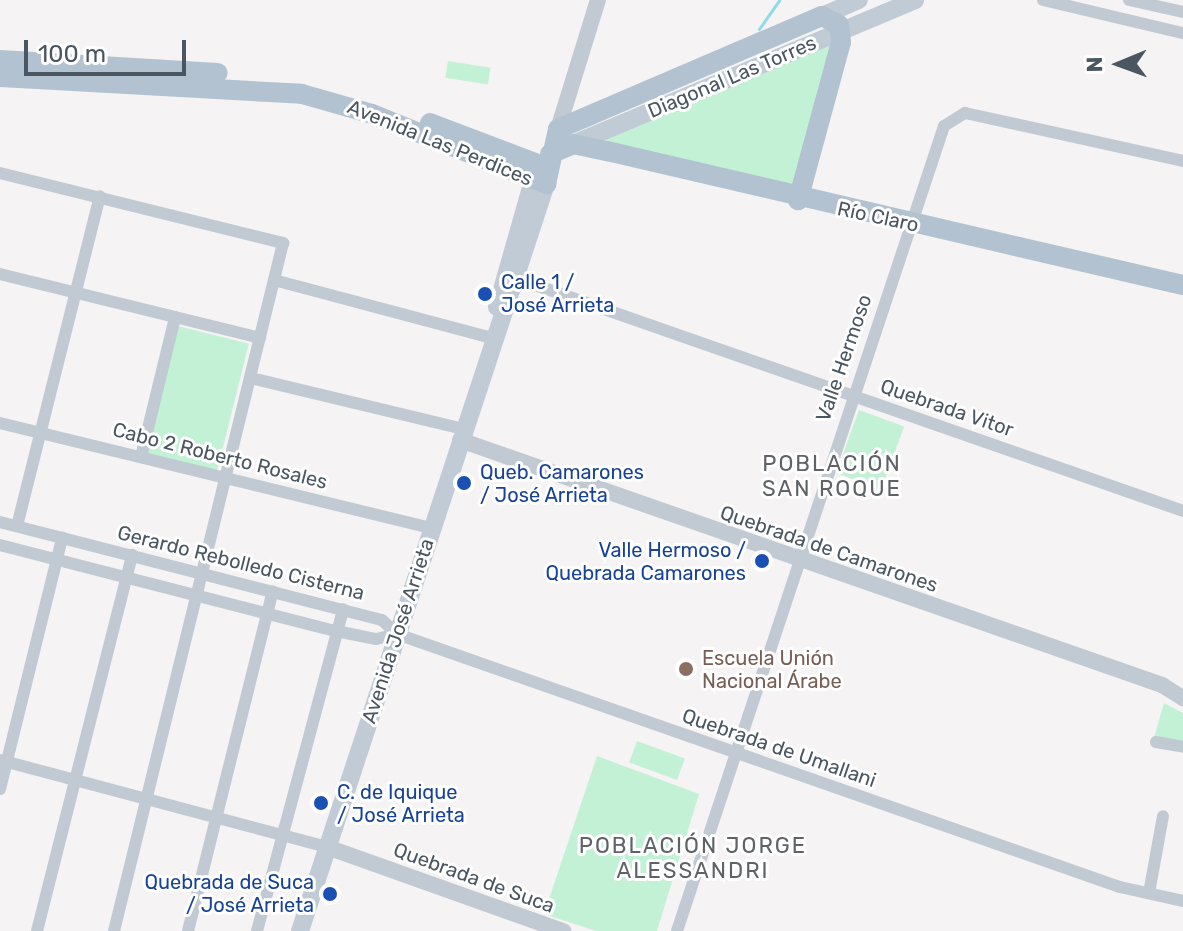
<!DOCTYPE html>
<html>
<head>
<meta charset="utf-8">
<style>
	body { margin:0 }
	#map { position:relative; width:1183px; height:931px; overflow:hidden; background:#f5f3f3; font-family:Rubik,sans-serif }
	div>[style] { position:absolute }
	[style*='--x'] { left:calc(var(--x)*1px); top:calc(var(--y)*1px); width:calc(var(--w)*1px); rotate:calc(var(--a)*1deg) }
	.green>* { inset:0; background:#c3f1d5; transform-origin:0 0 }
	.stream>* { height:3px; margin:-1.5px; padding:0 1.5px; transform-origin:1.5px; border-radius:1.5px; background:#90daee }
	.minor>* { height:12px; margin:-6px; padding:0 6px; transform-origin:6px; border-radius:6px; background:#c1cad2 }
	.tertiary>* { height:16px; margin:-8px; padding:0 8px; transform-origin:8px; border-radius:8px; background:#c1cad2 }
	.secondary>* { height:18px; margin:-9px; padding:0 9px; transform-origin:9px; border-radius:9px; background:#c1cbd6 }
	.primary>* { height:20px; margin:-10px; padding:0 10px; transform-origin:10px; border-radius:10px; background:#b3c2d1 }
	.dots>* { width:22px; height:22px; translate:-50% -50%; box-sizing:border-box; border:4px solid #fff; border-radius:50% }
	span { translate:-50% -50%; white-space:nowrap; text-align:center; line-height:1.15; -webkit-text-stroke:6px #fff; paint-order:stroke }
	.street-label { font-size:20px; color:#4a5661 }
	.transit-label { font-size:20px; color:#164399 }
	.left { translate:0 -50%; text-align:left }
	.right { translate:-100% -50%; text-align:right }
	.education-label { font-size:20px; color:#785e54 }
	.neighbourhood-label { font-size:22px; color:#5f6368; letter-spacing:2px }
	.north { position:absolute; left:1079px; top:24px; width:80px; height:80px; -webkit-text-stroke:6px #fff; paint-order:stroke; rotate:269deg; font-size:22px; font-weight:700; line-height:32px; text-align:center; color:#4a5661 }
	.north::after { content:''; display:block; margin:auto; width:28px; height:36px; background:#4a5661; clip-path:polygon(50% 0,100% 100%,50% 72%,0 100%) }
	.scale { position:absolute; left:24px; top:40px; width:162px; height:36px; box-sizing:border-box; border:4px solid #4a5661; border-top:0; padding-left:10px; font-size:24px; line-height:28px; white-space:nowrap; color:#4a5661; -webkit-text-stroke:6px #fff; paint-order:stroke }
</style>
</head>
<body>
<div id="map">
	<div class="green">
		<div style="clip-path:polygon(840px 37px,796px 192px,590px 143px)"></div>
		<div style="left:448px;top:61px;width:43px;height:17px;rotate:9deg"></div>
		<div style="left:178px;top:326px;width:73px;height:131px;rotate:14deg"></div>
		<div style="left:859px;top:410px;width:48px;height:67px;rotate:20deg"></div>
		<div style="clip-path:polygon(1164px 703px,1183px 713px,1183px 743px,1154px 738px)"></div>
		<div style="left:637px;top:741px;width:51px;height:23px;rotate:20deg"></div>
		<div style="clip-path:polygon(597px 756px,699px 794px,657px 931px,596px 931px,544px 914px)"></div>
	</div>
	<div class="stream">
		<div style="--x:759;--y:29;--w:35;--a:-55"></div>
	</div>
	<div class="minor">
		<div style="--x:1043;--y:0;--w:144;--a:13.3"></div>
		<div style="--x:1129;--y:0;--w:55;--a:12.5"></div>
		<div style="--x:0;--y:173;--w:292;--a:13.9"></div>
		<div style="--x:283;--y:243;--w:708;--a:103.8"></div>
		<div style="--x:0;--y:274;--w:268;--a:13.8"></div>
		<div style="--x:518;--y:279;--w:704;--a:19.23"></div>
		<div style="--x:274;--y:280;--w:226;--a:14.9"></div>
		<div style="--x:251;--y:378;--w:219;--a:13.5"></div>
		<div style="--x:0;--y:423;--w:444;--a:13.7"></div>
		<div style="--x:141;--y:457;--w:144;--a:-76.3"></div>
		<div style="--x:0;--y:522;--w:394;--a:14.4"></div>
		<div style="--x:382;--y:620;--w:21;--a:43"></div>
		<div style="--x:17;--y:526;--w:340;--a:-75.9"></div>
		<div style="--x:0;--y:545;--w:347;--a:14.4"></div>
		<div style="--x:336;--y:631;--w:41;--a:11.3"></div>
		<div style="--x:376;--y:639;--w:22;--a:-13"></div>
		<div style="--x:397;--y:634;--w:766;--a:19.29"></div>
		<div style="--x:1120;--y:887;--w:65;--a:12.5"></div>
		<div style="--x:1156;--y:742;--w:27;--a:10"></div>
		<div style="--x:0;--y:760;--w:338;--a:14.9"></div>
		<div style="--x:0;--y:789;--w:259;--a:-76.1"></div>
		<div style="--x:1149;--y:893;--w:78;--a:-79.7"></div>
		<div style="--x:37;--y:931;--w:388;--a:-75.8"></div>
		<div style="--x:188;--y:931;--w:350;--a:-76"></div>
		<div style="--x:257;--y:931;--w:333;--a:-75"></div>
		<div style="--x:677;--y:931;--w:848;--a:-71.65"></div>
		<div style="--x:944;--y:126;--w:25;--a:-32"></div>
		<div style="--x:965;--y:113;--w:223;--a:12.4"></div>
	</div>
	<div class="tertiary">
		<div style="--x:558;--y:129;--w:135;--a:-72.8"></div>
		<div style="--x:460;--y:440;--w:744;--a:19.24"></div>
		<div style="--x:1162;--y:685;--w:25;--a:32"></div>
		<div style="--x:327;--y:847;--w:251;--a:19.6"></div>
	</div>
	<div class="secondary">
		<div style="--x:822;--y:16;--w:40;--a:-23.4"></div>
		<div style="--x:573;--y:144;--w:371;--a:-22.8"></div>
		<div style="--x:497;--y:307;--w:131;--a:-74.1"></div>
		<div style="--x:533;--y:181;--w:15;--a:-48"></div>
		<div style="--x:300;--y:931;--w:786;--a:-71.77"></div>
	</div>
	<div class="primary">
		<div style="--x:0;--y:60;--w:218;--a:3.4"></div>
		<div style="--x:0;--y:77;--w:302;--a:3.2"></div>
		<div style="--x:302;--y:94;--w:73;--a:15.9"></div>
		<div style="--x:372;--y:114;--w:188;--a:21.9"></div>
		<div style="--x:546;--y:184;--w:56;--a:-77.7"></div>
		<div style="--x:558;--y:129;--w:287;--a:-23.2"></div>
		<div style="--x:822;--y:16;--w:19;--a:28"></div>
		<div style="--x:839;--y:25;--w:17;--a:83"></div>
		<div style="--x:841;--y:42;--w:164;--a:105.2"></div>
		<div style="--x:430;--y:123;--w:124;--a:20.8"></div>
		<div style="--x:550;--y:154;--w:25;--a:-23"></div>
		<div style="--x:573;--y:144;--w:35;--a:12"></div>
		<div style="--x:607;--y:151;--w:591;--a:13.1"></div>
	</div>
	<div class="dots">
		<div style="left:485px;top:294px;background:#1a4fb4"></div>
		<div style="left:464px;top:483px;background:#1a4fb4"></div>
		<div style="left:762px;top:561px;background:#1a4fb4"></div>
		<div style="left:686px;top:669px;background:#8d6e63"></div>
		<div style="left:321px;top:803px;background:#1a4fb4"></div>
		<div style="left:330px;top:894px;background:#1a4fb4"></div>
	</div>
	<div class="street-label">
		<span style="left:732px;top:77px;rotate:-23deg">Diagonal Las Torres</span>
		<span style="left:440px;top:143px;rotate:22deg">Avenida Las Perdices</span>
		<span style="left:878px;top:217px;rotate:12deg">Río Claro</span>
		<span style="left:844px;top:358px;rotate:-71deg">Valle Hermoso</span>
		<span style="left:947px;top:408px;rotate:19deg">Quebrada Vitor</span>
		<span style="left:220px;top:456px;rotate:14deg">Cabo 2 Roberto Rosales</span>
		<span style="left:829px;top:549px;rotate:19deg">Quebrada de Camarones</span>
		<span style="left:241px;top:563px;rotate:14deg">Gerardo Rebolledo Cisterna</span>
		<span style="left:398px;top:631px;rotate:-72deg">Avenida José Arrieta</span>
		<span style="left:779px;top:748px;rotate:19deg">Quebrada de Umallani</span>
		<span style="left:474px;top:878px;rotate:20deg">Quebrada de Suca</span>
	</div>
	<div class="transit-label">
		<span class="left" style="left:501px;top:294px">Calle 1 /<br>José Arrieta</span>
		<span class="left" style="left:480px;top:484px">Queb. Camarones<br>/ José Arrieta</span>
		<span class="right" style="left:746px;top:562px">Valle Hermoso /<br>Quebrada Camarones</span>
		<span class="left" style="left:337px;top:804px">C. de Iquique<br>/ José Arrieta</span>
		<span class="right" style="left:314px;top:894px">Quebrada de Suca<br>/ José Arrieta</span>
	</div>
	<div class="education-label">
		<span class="left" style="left:702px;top:670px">Escuela Unión<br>Nacional Árabe</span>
	</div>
	<div class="neighbourhood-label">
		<span style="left:832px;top:476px">POBLACIÓN<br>SAN ROQUE</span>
		<span style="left:693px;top:858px">POBLACIÓN JORGE<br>ALESSANDRI</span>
	</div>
	<div class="north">N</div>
	<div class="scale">100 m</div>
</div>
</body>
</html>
